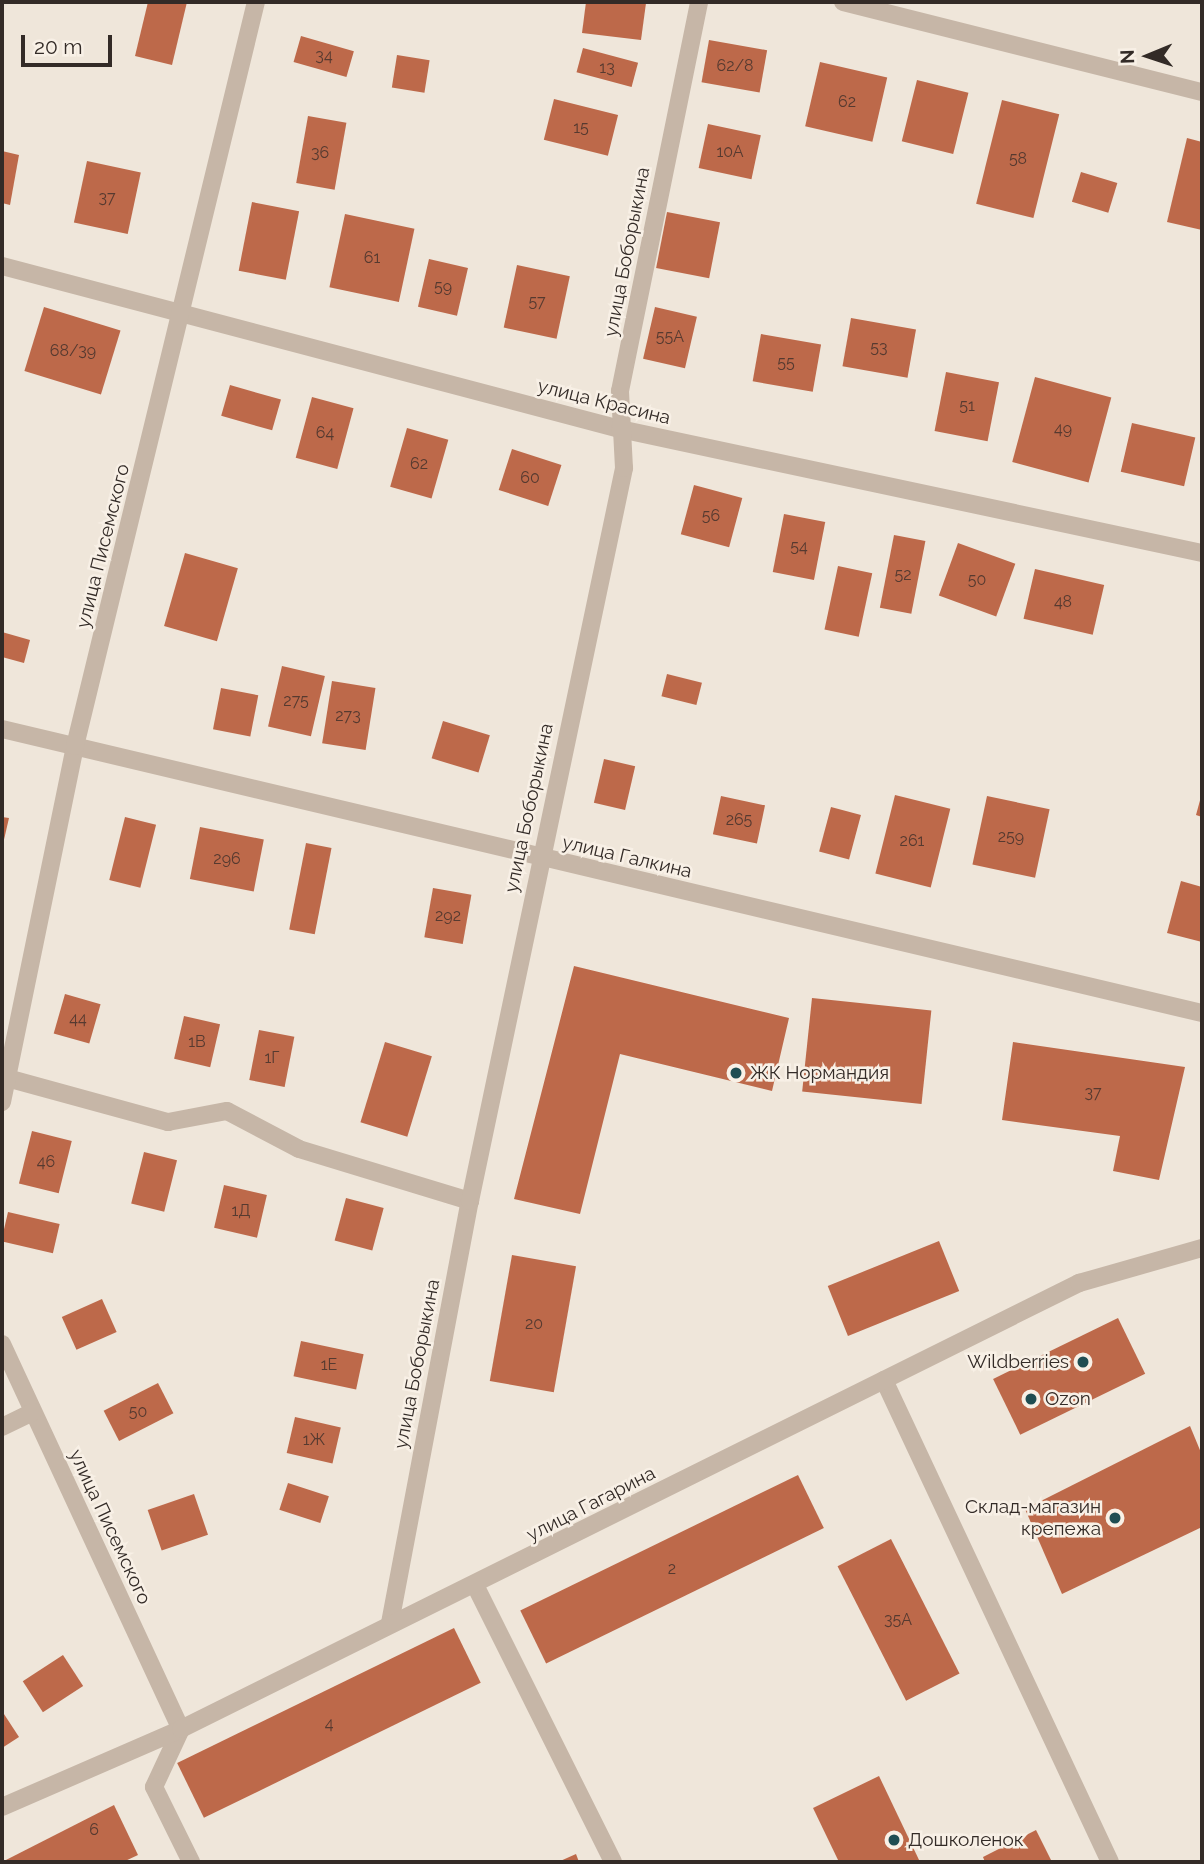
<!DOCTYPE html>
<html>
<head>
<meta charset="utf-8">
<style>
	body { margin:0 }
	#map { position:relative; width:1204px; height:1864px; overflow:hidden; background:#efe6da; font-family:Raleway,sans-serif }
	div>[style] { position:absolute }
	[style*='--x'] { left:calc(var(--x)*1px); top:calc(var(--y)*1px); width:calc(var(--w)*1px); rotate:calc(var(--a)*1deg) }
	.building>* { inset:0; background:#bd694a; transform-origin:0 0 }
	.service>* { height:18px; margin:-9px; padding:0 9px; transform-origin:9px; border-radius:9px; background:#c6b6a7 }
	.minor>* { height:18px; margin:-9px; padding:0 9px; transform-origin:9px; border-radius:9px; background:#c6b6a7 }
	.dots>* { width:19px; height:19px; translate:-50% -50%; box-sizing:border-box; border:4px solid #f8f0e6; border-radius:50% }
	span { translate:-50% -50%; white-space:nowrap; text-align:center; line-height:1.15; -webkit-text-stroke:5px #f8f0e6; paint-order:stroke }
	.number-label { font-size:16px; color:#563a30 }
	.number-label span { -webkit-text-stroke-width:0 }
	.street-label { font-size:19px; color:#332b27 }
	.poi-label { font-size:19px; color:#332b27 }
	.left { translate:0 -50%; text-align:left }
	.right { translate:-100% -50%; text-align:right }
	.frame { position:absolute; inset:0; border:4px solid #332b27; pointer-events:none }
	.north { position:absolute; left:1113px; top:21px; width:70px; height:70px; -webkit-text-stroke:5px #f8f0e6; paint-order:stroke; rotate:268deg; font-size:19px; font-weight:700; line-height:28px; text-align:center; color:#332b27 }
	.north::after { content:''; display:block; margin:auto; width:24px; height:32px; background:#332b27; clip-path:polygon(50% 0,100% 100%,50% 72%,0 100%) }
	.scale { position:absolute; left:21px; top:35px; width:91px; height:32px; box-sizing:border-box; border:4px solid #332b27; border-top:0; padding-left:9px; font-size:21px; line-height:24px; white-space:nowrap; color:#332b27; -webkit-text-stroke:5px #f8f0e6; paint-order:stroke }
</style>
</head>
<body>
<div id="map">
	<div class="building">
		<div style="clip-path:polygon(148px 2px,187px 2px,172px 65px,135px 56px)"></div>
		<div style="clip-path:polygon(586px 2px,646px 3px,641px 40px,582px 33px)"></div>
		<div style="left:301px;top:36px;width:55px;height:27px;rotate:16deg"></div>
		<div style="left:709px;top:40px;width:59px;height:43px;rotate:10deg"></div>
		<div style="left:583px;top:48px;width:57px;height:25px;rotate:15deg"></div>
		<div style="left:397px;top:55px;width:33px;height:33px;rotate:9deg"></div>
		<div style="left:820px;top:62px;width:69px;height:66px;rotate:13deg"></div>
		<div style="left:917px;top:80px;width:53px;height:63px;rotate:14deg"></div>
		<div style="left:554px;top:99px;width:66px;height:42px;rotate:14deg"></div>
		<div style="left:1002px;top:100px;width:59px;height:107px;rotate:14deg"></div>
		<div style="left:308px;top:116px;width:39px;height:68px;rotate:10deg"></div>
		<div style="left:708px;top:124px;width:54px;height:45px;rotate:12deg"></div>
		<div style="clip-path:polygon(1187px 138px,1202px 142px,1202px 230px,1167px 222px)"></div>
		<div style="clip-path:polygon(2px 151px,19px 155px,10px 205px,2px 203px)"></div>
		<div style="left:87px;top:161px;width:55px;height:63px;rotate:12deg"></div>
		<div style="left:1081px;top:172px;width:38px;height:31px;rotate:17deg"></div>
		<div style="left:252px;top:202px;width:48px;height:70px;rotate:11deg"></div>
		<div style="left:667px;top:212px;width:54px;height:57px;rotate:11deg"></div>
		<div style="left:345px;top:214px;width:71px;height:75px;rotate:12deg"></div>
		<div style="left:429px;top:259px;width:40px;height:49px;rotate:13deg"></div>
		<div style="left:517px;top:265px;width:54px;height:64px;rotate:12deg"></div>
		<div style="left:44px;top:307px;width:80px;height:67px;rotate:17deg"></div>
		<div style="left:655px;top:307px;width:43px;height:53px;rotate:13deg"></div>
		<div style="left:851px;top:318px;width:66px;height:49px;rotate:10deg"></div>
		<div style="left:761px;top:334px;width:61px;height:48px;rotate:10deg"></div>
		<div style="left:946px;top:372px;width:54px;height:60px;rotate:11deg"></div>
		<div style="left:1035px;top:377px;width:79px;height:88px;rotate:15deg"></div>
		<div style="left:230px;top:385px;width:53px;height:32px;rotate:16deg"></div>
		<div style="left:312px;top:397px;width:43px;height:63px;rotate:15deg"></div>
		<div style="left:1132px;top:423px;width:65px;height:50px;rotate:13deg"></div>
		<div style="left:407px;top:428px;width:43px;height:61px;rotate:16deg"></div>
		<div style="left:512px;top:449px;width:52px;height:43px;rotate:18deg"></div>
		<div style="left:694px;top:485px;width:50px;height:51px;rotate:15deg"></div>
		<div style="left:784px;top:514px;width:42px;height:59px;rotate:11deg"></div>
		<div style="left:894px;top:535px;width:32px;height:74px;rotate:11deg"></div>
		<div style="left:958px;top:543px;width:61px;height:56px;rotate:20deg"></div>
		<div style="left:185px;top:553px;width:55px;height:76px;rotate:16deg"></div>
		<div style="left:838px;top:566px;width:35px;height:65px;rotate:12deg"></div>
		<div style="left:1035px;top:569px;width:71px;height:51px;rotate:13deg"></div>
		<div style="clip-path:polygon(2px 632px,30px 640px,24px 663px,2px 657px)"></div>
		<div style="left:282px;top:666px;width:44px;height:62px;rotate:13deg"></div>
		<div style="left:667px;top:674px;width:36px;height:23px;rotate:14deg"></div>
		<div style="left:332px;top:681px;width:44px;height:63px;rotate:9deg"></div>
		<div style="left:221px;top:688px;width:38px;height:42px;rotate:11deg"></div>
		<div style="left:443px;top:721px;width:49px;height:39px;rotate:17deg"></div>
		<div style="left:604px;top:759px;width:32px;height:45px;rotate:13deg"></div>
		<div style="clip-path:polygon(1202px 793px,1202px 817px,1196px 815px)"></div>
		<div style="left:895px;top:795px;width:57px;height:81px;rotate:14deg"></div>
		<div style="left:721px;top:796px;width:45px;height:39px;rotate:12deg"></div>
		<div style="left:987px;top:796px;width:64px;height:70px;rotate:12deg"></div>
		<div style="left:831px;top:807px;width:31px;height:46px;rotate:15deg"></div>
		<div style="clip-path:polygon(2px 817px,9px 818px,3px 844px,2px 844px)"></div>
		<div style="left:125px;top:817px;width:32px;height:65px;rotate:14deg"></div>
		<div style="left:200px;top:827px;width:65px;height:53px;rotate:11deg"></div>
		<div style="left:306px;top:843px;width:26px;height:88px;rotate:11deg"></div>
		<div style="clip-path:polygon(1181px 881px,1202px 887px,1202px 942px,1167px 933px)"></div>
		<div style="left:433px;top:888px;width:39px;height:50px;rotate:10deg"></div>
		<div style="clip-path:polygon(574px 966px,789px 1018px,772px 1091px,620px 1054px,580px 1214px,514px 1199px)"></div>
		<div style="left:65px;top:994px;width:37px;height:41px;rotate:16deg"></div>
		<div style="left:812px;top:998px;width:120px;height:94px;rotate:6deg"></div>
		<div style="left:184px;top:1016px;width:37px;height:44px;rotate:13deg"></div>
		<div style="left:259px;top:1030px;width:36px;height:51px;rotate:11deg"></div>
		<div style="left:385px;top:1042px;width:49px;height:84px;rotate:17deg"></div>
		<div style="clip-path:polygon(1013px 1042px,1185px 1067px,1159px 1180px,1113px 1171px,1120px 1136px,1002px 1120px)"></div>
		<div style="left:32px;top:1131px;width:41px;height:54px;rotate:14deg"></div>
		<div style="left:144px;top:1152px;width:34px;height:53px;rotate:14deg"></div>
		<div style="left:224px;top:1185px;width:44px;height:44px;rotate:13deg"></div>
		<div style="left:346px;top:1198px;width:39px;height:44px;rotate:15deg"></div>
		<div style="left:8px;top:1212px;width:53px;height:30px;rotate:13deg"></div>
		<div style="left:939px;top:1241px;width:54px;height:120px;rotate:68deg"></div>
		<div style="left:512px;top:1255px;width:65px;height:128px;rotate:10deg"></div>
		<div style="left:102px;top:1299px;width:36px;height:44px;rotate:66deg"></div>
		<div style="left:1118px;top:1318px;width:62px;height:139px;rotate:64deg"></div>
		<div style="left:301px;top:1341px;width:64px;height:36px;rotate:12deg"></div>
		<div style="left:158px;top:1383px;width:34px;height:61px;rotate:63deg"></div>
		<div style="left:295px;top:1417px;width:47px;height:37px;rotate:13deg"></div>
		<div style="clip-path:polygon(1190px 1426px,1202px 1455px,1202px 1527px,1062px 1594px,1025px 1509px)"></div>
		<div style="left:798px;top:1475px;width:59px;height:309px;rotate:64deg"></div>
		<div style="left:288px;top:1483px;width:43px;height:28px;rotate:18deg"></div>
		<div style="left:194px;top:1494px;width:43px;height:49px;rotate:71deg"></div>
		<div style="left:891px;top:1539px;width:151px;height:60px;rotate:63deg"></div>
		<div style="left:454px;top:1628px;width:61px;height:308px;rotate:64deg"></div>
		<div style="left:63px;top:1655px;width:37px;height:48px;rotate:57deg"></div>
		<div style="clip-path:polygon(2px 1711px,19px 1737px,2px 1748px)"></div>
		<div style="clip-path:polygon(879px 1776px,920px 1862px,839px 1862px,813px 1808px)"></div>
		<div style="clip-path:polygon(114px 1805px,138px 1855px,123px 1862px,2px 1862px)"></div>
		<div style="clip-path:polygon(1036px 1830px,1052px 1862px,985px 1862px,983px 1857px)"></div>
		<div style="clip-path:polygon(576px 1854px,579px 1862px,558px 1862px)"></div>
	</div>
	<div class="service">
		<div style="--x:475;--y:1585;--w:309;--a:63.5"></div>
	</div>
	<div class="minor">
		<div style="--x:843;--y:2;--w:370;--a:14.1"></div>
		<div style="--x:2;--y:266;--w:639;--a:14.78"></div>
		<div style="--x:620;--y:429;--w:595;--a:12.03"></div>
		<div style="--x:2;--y:729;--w:1233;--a:13.32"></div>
		<div style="--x:7;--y:1078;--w:167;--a:15.3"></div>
		<div style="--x:168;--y:1122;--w:60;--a:-10.6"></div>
		<div style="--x:227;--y:1111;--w:81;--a:27.8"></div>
		<div style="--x:299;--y:1149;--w:179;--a:16.9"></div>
		<div style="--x:2;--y:1102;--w:363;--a:-78.4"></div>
		<div style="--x:75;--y:746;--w:766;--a:-76.33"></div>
		<div style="--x:2;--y:1344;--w:425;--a:65.1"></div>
		<div style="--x:181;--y:1729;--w:64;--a:115"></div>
		<div style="--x:154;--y:1787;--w:84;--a:63.7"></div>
		<div style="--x:884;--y:1380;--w:532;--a:64.88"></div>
		<div style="--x:2;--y:1427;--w:34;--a:-26"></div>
		<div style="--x:390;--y:1623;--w:430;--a:-79.3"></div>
		<div style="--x:470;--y:1201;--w:749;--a:-78.13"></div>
		<div style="--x:624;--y:468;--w:77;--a:-93"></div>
		<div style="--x:620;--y:391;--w:397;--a:-78.5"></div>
		<div style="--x:2;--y:1807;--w:195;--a:-23.5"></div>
		<div style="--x:181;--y:1729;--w:1003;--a:-26.41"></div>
		<div style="--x:1079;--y:1283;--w:128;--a:-15.9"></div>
	</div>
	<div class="dots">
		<div style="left:736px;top:1073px;background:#1f4d52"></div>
		<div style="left:1083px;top:1362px;background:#1f4d52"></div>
		<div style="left:1031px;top:1399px;background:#1f4d52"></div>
		<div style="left:1115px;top:1518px;background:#1f4d52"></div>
		<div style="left:894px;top:1840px;background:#1f4d52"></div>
	</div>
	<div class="number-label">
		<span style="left:324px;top:56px">34</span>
		<span style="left:735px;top:66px">62/8</span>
		<span style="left:607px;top:68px">13</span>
		<span style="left:847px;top:102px">62</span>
		<span style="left:581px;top:128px">15</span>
		<span style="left:730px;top:152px">10А</span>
		<span style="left:320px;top:153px">36</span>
		<span style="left:1018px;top:159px">58</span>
		<span style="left:107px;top:198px">37</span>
		<span style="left:372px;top:258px">61</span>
		<span style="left:443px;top:287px">59</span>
		<span style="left:537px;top:302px">57</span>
		<span style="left:670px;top:337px">55А</span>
		<span style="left:879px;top:348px">53</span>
		<span style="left:73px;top:351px">68/39</span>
		<span style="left:786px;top:363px">55</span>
		<span style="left:967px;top:406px">51</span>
		<span style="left:1063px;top:429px">49</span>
		<span style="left:325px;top:433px">64</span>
		<span style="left:419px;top:464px">62</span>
		<span style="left:530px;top:478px">60</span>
		<span style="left:711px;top:516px">56</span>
		<span style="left:799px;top:547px">54</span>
		<span style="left:903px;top:575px">52</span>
		<span style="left:977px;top:580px">50</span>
		<span style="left:1063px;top:602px">48</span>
		<span style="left:296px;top:701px">275</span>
		<span style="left:348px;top:716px">273</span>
		<span style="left:739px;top:820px">265</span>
		<span style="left:1011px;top:837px">259</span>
		<span style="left:912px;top:841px">261</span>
		<span style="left:227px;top:859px">296</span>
		<span style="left:448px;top:916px">292</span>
		<span style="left:78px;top:1019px">44</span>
		<span style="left:197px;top:1042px">1В</span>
		<span style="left:272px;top:1058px">1Г</span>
		<span style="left:1093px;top:1093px">37</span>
		<span style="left:46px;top:1162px">46</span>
		<span style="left:241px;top:1211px">1Д</span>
		<span style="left:534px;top:1324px">20</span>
		<span style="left:329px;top:1365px">1Е</span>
		<span style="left:138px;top:1412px">50</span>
		<span style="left:314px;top:1440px">1Ж</span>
		<span style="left:672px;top:1569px">2</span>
		<span style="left:898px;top:1620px">35А</span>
		<span style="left:329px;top:1724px">4</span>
		<span style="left:94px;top:1830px">6</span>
	</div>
	<div class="street-label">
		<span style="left:627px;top:252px;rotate:-79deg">улица Боборыкина</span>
		<span style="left:604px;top:402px;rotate:14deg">улица Красина</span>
		<span style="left:103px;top:546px;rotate:-76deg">улица Писемского</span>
		<span style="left:529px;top:808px;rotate:-78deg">улица Боборыкина</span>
		<span style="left:627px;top:857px;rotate:13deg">улица Галкина</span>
		<span style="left:417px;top:1364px;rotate:-79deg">улица Боборыкина</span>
		<span style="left:591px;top:1504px;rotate:-27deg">улица Гагарина</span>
		<span style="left:110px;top:1527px;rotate:65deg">улица Писемского</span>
	</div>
	<div class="poi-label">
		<span class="left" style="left:750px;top:1073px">ЖК Нормандия</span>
		<span class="right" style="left:1069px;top:1362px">Wildberries</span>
		<span class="left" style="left:1045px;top:1399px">Ozon</span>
		<span class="right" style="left:1101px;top:1518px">Склад-магазин<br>крепежа</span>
		<span class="left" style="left:908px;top:1840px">Дошколенок</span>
	</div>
	<div class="frame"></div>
	<div class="north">N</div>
	<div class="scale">20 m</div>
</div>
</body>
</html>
